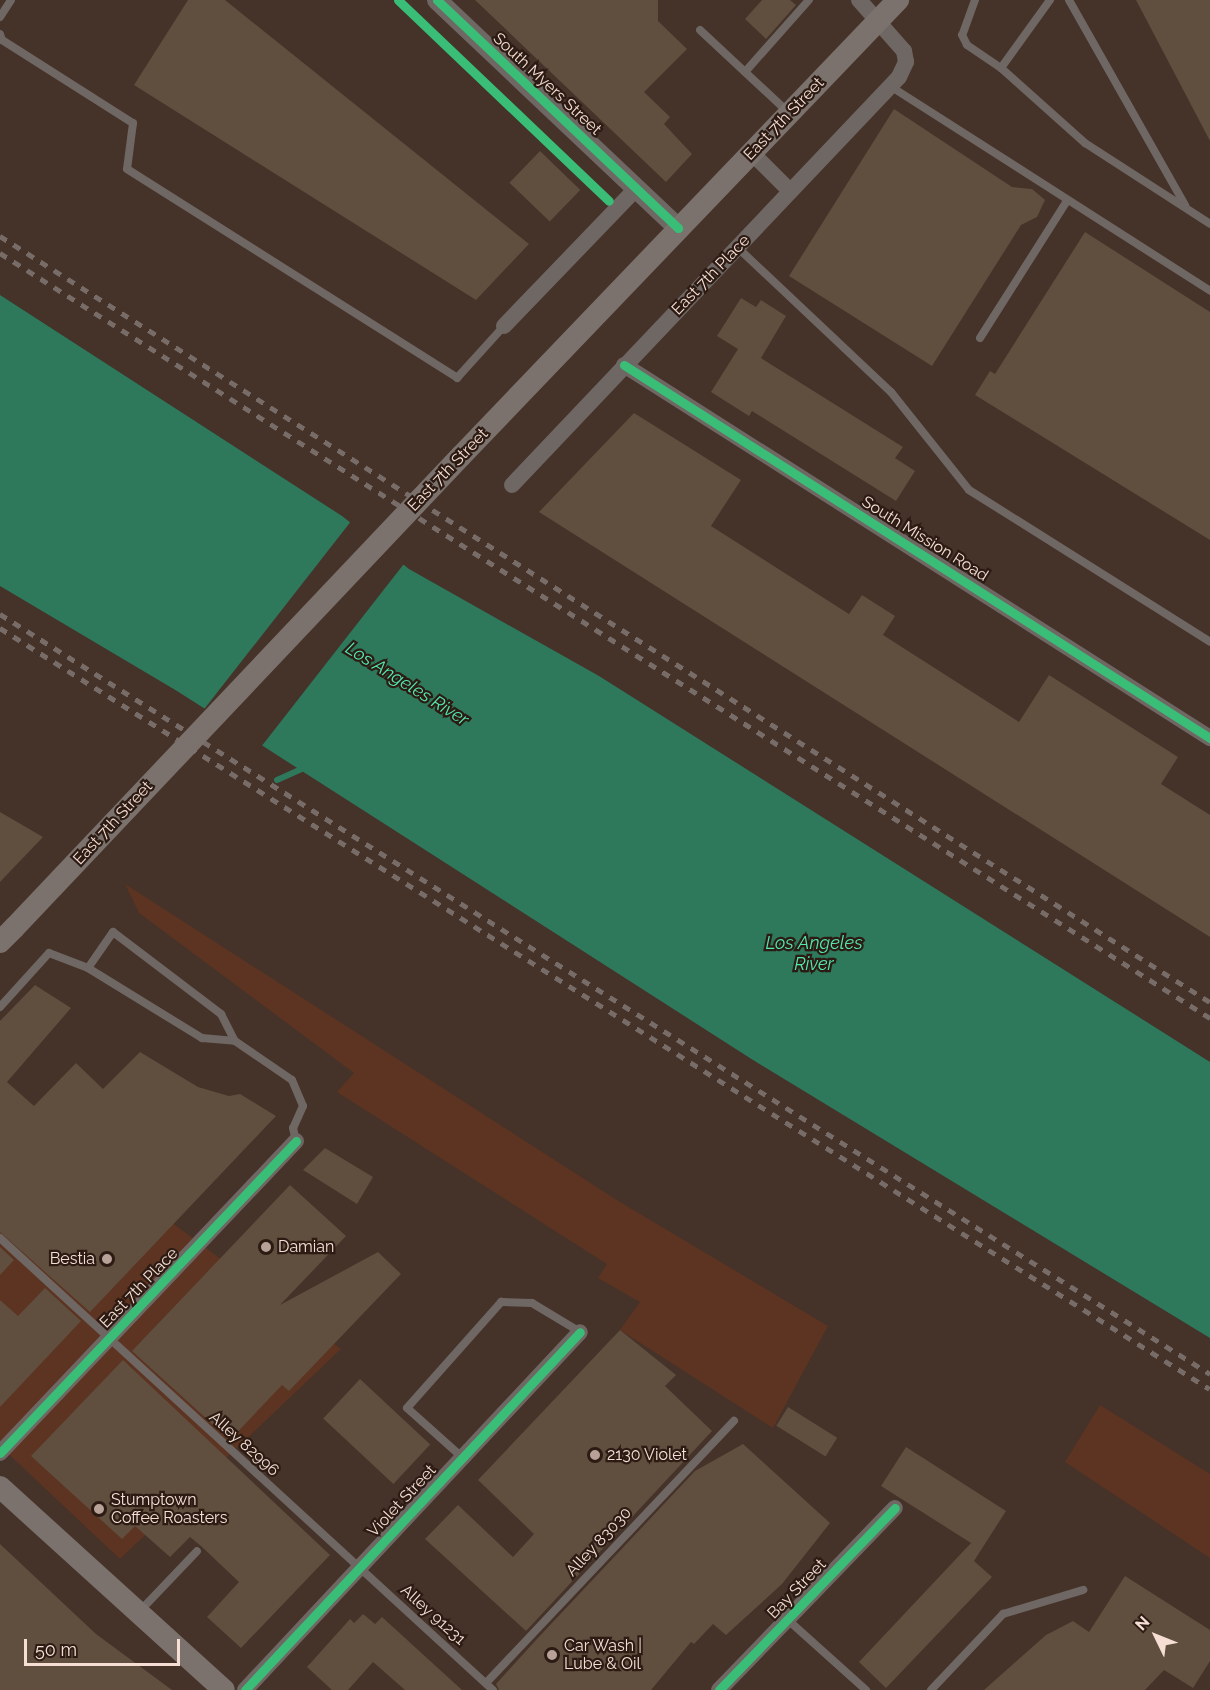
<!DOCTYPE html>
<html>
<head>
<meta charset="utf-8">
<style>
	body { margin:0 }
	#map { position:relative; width:1210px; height:1690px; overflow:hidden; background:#453229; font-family:Raleway,sans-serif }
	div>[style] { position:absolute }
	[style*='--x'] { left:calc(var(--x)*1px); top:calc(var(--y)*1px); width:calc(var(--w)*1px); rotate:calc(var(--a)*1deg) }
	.built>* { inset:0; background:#5c3421 }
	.water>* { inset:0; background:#2e785c }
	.pier>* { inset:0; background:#453229; transform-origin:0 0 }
	.stream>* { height:6px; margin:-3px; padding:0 3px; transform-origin:3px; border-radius:3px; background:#2e785c }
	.building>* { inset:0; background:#604e3f; transform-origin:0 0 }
	.service>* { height:8px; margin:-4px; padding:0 4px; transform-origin:4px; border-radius:4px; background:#6f6763 }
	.minor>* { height:16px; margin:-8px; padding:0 8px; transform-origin:8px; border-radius:8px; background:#6f6763 }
	.tertiary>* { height:20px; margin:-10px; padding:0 10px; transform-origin:10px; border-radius:10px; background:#6f6763 }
	.secondary>* { height:22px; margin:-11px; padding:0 11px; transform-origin:11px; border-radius:11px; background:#7b716d }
	.rail>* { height:4.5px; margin-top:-2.25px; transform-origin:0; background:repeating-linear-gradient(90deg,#776c67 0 8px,transparent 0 16px) }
	.secondary-bridge>* { height:22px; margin:-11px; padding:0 11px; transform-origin:11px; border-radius:11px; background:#7b716d }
	.cycleway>* { height:9px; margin:-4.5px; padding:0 4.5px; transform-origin:4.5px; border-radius:4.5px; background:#3abd76 }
	.dots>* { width:16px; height:16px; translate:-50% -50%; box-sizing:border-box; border:3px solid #2c1b13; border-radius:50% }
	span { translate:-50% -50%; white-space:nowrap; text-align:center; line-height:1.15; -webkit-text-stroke:4.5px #2c1b13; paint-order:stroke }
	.street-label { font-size:16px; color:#f6ded4 }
	.poi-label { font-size:16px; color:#f6ded4 }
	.left { translate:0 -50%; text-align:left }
	.right { translate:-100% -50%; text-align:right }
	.water-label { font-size:18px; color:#51e8b1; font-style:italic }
	.north { position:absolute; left:1126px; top:1606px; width:60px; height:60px; -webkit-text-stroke:4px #2c1b13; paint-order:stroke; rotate:313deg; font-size:16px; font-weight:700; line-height:24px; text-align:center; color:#f6ded4 }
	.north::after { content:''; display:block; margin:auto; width:21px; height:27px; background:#f6ded4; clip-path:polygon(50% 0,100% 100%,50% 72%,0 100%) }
	.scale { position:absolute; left:24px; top:1639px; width:156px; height:27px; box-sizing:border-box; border:3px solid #f6ded4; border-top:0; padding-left:8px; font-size:18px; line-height:21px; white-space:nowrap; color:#f6ded4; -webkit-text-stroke:4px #2c1b13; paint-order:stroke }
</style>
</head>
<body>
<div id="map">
	<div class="built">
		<div style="clip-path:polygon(125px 884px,620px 1202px,828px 1326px,773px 1428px,620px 1330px,640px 1302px,598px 1278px,607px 1264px,337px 1092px,354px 1073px,139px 913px)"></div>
		<div style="clip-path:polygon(0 1094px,341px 1349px,120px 1559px,0 1446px)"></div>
		<div style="clip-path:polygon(1100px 1405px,1210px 1474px,1210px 1558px,1065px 1462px)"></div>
	</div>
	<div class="water">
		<div style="clip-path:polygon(0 295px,342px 516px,409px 569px,599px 676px,1210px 1062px,1210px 1338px,753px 1060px,177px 691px,0 586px)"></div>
	</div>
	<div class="pier">
		<div style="left:352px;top:520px;width:68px;height:246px;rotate:38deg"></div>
	</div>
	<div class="stream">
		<div style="--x:277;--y:780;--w:30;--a:-24"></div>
	</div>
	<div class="building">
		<div style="clip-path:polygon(188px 0,225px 0,529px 244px,476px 300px,134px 85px)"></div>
		<div style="clip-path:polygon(475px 0,658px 0,658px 21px,687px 49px,644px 92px,670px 117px,664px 124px,692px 154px,666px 182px)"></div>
		<div style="clip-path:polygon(762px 0,790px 0,796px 5px,766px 39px,745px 19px)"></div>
		<div style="clip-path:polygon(1136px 0,1210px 0,1210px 141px)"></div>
		<div style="clip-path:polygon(894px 109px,1012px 187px,1032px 189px,1045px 200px,1037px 217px,1021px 225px,932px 366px,789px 276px)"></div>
		<div style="left:540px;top:151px;width:56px;height:44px;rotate:44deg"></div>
		<div style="clip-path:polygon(1085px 232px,1210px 312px,1210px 540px,975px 395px,990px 371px,995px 374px)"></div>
		<div style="clip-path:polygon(741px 298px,756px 307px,761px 300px,786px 316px,761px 358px,903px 447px,895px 458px,915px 471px,896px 501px,752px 411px,749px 416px,711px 392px,738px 349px,717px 336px)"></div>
		<div style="clip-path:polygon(634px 413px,741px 480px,711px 526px,849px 614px,862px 595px,895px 616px,883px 635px,1019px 722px,1049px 675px,1178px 757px,1161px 784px,1210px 815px,1210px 937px,539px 512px)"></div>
		<div style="clip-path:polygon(0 812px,43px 837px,0 882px)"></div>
		<div style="clip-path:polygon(35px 985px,71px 1008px,7px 1082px,34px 1106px,76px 1063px,103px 1089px,140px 1052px,198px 1087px,229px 1096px,240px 1094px,276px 1116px,90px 1312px,0 1232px,0 1021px)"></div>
		<div style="clip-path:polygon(325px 1148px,373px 1177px,357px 1204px,303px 1170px)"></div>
		<div style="clip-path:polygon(290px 1185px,346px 1236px,280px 1305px,378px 1252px,401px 1274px,289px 1391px,282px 1385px,230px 1440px,132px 1351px)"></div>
		<div style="clip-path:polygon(0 1247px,14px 1260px,0 1275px)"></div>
		<div style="clip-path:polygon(45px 1288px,81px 1321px,0 1407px,0 1300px,18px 1316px)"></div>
		<div style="clip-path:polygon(620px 1330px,676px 1375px,665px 1386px,712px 1431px,526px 1631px,425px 1539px,458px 1505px,513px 1557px,534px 1534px,478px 1480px)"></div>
		<div style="clip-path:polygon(123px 1360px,330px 1555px,241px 1648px,207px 1617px,239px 1582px,201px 1546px,190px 1537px,170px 1557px,135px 1526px,122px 1539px,31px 1456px)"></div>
		<div style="left:360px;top:1379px;width:96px;height:54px;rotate:43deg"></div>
		<div style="left:788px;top:1407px;width:58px;height:22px;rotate:32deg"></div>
		<div style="clip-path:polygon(743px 1444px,830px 1523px,782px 1584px,726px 1635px,713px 1624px,694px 1644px,691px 1642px,651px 1690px,499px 1690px,496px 1684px,536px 1640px,695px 1471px)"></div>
		<div style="clip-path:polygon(906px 1447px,1006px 1511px,974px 1561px,992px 1577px,886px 1688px,859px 1662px,971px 1543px,881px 1486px)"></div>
		<div style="clip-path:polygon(0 1544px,96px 1634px,172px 1690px,0 1690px)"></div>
		<div style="clip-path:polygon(1125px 1576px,1210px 1630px,1210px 1661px,1193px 1688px,1164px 1670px,1145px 1690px,984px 1690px,1046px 1635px,1073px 1621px,1089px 1632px)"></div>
		<div style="clip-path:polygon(363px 1614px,375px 1624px,382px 1617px,462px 1690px,405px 1690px,373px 1662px,348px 1690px,332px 1690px,307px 1667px,350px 1619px,354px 1623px)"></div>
	</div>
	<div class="service">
		<div style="--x:975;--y:0;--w:37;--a:110"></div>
		<div style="--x:962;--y:35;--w:11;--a:63"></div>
		<div style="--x:967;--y:45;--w:41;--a:34.1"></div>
		<div style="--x:1050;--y:0;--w:84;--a:125.8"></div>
		<div style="--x:1001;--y:68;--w:113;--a:41.8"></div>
		<div style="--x:1085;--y:143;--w:149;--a:32.9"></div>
		<div style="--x:1069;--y:0;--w:236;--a:60.5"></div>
		<div style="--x:0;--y:17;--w:20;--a:-57"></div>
		<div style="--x:700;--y:30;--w:122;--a:43"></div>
		<div style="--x:0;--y:34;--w:6;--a:72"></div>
		<div style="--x:2;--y:40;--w:155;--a:32.4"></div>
		<div style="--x:133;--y:123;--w:46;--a:97.4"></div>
		<div style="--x:127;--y:169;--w:391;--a:32.3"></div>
		<div style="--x:457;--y:378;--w:70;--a:-47.9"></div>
		<div style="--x:745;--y:72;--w:96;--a:-48.4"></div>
		<div style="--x:890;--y:86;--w:380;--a:32.6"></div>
		<div style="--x:737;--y:247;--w:212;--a:43.3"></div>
		<div style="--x:891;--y:392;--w:125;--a:51.5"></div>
		<div style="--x:969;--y:490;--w:285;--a:32.2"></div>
		<div style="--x:980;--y:338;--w:162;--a:-57.6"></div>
		<div style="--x:88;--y:968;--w:44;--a:-55.2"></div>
		<div style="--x:113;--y:932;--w:136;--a:37.2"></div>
		<div style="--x:221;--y:1014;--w:30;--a:63"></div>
		<div style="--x:235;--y:1041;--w:69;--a:34.4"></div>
		<div style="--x:292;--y:1080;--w:28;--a:67"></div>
		<div style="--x:303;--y:1106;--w:24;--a:114"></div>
		<div style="--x:293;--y:1128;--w:13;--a:77"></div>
		<div style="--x:0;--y:1007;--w:73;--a:-47.8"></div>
		<div style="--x:49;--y:953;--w:42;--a:21"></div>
		<div style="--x:88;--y:968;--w:134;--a:31.6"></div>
		<div style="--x:202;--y:1038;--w:33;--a:5"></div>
		<div style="--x:0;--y:1238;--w:669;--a:42.52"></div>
		<div style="--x:463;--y:1458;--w:75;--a:-138.2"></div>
		<div style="--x:407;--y:1408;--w:142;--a:-48.4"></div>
		<div style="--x:501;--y:1302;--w:31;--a:2"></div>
		<div style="--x:532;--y:1303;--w:56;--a:31.1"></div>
		<div style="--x:139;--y:1612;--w:84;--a:-46.4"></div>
		<div style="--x:788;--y:1620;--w:105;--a:41.9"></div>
		<div style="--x:486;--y:1683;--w:361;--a:-46.6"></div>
		<div style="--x:931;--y:1690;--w:105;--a:-46.5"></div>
		<div style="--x:1003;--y:1614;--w:84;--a:-16.7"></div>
	</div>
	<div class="minor">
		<div style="--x:752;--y:153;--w:54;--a:45"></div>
		<div style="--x:504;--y:326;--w:192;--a:-46.1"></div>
		<div style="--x:624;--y:365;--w:695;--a:32.48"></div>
		<div style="--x:512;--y:485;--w:562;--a:-46.51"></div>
		<div style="--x:899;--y:77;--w:17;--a:-65"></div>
		<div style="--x:906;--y:62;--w:11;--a:-100"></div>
		<div style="--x:904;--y:51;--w:68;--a:-131.4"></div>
		<div style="--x:0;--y:1453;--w:430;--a:-46.5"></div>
		<div style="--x:245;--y:1690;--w:490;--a:-46.9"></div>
		<div style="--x:719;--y:1690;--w:253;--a:-46"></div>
	</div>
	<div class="tertiary">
		<div style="--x:437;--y:0;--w:332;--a:43.4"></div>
	</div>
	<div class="secondary">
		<div style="--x:461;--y:456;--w:632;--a:-46.22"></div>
		<div style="--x:0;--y:942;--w:20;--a:-45"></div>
		<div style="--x:0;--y:1487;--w:302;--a:42.2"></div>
	</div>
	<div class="rail">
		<div style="--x:0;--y:236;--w:1432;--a:32.34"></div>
		<div style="--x:0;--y:253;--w:1432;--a:32.3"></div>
		<div style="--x:0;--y:614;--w:1429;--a:32.13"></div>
		<div style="--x:0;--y:628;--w:1429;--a:32.17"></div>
	</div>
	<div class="secondary-bridge">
		<div style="--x:14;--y:928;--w:650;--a:-46.56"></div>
	</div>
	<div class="cycleway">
		<div style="--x:398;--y:0;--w:291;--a:43.6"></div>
		<div style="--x:437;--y:0;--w:332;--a:43.4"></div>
		<div style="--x:624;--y:365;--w:695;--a:32.48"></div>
		<div style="--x:0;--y:1453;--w:430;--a:-46.5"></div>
		<div style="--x:245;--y:1690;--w:490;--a:-46.9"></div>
		<div style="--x:719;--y:1690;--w:253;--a:-46"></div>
	</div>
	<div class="dots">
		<div style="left:266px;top:1247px;background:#b8a298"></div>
		<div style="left:107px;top:1259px;background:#b8a298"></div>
		<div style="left:595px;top:1455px;background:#b8a298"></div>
		<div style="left:99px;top:1509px;background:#b8a298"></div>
		<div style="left:552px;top:1655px;background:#b8a298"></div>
	</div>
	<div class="street-label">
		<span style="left:547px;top:84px;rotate:43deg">South Myers Street</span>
		<span style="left:784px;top:119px;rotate:-46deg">East 7th Street</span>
		<span style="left:711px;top:275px;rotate:-46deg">East 7th Place</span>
		<span style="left:448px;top:470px;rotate:-46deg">East 7th Street</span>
		<span style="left:925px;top:539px;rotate:32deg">South Mission Road</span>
		<span style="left:113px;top:823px;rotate:-47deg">East 7th Street</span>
		<span style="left:139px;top:1288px;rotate:-46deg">East 7th Place</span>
		<span style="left:244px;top:1444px;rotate:42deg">Alley 82996</span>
		<span style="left:402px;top:1501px;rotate:-47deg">Violet Street</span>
		<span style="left:599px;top:1542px;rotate:-47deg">Alley 83030</span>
		<span style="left:797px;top:1589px;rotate:-46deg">Bay Street</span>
		<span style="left:433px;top:1615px;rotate:42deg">Alley 91231</span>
	</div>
	<div class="poi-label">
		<span class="left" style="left:278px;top:1247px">Damian</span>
		<span class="right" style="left:95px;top:1259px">Bestia</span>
		<span class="left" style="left:607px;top:1455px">2130 Violet</span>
		<span class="left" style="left:111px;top:1509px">Stumptown<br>Coffee Roasters</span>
		<span class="left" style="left:564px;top:1655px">Car Wash |<br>Lube &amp; Oil</span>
	</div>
	<div class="water-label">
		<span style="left:407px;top:684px;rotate:32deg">Los Angeles River</span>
		<span style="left:814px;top:954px">Los Angeles<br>River</span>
	</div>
	<div class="north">N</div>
	<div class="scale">50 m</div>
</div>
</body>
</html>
